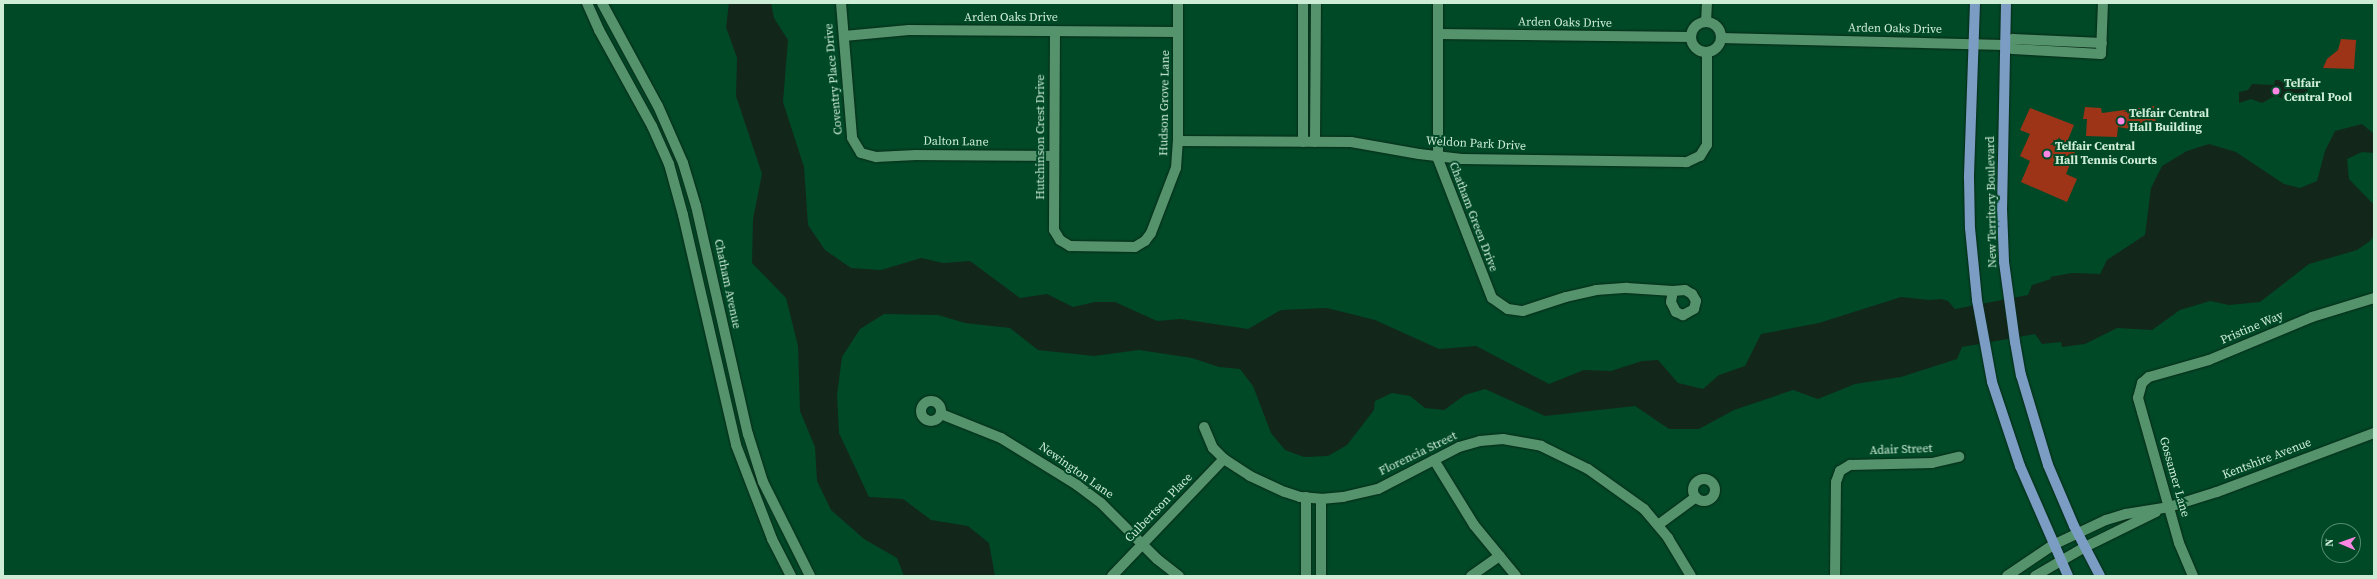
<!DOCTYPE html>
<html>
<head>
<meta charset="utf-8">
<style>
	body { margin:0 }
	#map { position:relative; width:2377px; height:579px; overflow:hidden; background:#004927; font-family:"Source Serif 4",serif }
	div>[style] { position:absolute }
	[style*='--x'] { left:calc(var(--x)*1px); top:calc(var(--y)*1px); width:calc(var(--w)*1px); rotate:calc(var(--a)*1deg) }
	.green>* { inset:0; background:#9d3317 }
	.water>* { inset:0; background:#13261a }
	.roads { filter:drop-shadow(0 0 1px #092a18) drop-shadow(0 0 1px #092a18) }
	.minor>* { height:10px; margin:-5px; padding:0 5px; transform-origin:5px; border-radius:5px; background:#55936c }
	.minor>.ring { margin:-5px; padding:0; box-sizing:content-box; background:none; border:10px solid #55936c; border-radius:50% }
	.major>* { height:10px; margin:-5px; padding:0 5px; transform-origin:5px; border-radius:5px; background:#7b9dc4 }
	.dots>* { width:11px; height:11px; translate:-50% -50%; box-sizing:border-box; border:2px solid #004927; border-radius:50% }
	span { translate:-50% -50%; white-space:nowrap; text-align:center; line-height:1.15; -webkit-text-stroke:4px #004927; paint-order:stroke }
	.street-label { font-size:12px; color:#ceedd7 }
	.poi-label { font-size:12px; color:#ceedd7; font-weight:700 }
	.left { translate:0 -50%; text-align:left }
	.frame { position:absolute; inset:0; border:4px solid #ceedd7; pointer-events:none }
	.north { position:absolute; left:2321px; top:523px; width:40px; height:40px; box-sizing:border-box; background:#004927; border:1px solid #528b6d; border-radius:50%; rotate:272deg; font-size:11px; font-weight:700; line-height:16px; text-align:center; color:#ceedd7 }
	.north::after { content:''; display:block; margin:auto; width:14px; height:18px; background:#fc86e4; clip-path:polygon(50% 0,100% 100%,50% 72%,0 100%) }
</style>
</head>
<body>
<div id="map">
	<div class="green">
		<div style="clip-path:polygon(2341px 39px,2356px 40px,2354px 69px,2323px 68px,2327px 59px,2338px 50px)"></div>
		<div style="clip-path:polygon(2154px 106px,2156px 123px,2143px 124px,2142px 127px,2131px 125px,2130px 129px,2118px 127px,2117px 137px,2086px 136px,2087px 119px,2083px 119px,2085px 107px,2101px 108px,2102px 113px)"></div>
		<div style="clip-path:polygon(2030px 108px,2074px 125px,2065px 147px,2075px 152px,2066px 174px,2077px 179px,2067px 202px,2021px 182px,2030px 161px,2020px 156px,2030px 134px,2020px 130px)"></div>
	</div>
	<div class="water">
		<div style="clip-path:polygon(729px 3px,771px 3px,774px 18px,788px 40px,783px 102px,804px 167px,808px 225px,825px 250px,851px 268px,881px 270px,921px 258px,943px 263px,970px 261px,1020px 298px,1047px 294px,1073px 307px,1095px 302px,1115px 302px,1157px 321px,1181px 319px,1248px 329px,1281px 310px,1327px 308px,1375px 320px,1439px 349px,1476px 346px,1549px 384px,1584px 370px,1611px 371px,1642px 361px,1658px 360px,1678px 383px,1703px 389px,1719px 375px,1745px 366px,1761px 334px,1819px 323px,1901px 297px,1929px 300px,1941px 299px,1948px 301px,1955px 309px,2028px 295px,2032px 285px,2051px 279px,2050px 277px,2072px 273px,2100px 274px,2107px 260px,2145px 235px,2151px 188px,2162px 166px,2187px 151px,2209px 144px,2236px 152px,2284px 184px,2300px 188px,2317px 181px,2325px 151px,2335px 131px,2362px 124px,2374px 134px,2374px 153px,2362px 152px,2347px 159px,2349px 179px,2374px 205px,2374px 235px,2370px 241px,2357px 250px,2309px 264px,2260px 302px,2229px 305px,2210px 301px,2180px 310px,2152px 330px,2117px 328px,2085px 344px,2062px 347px,2061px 342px,2042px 344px,2035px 334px,1962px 347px,1957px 359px,1901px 377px,1855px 384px,1818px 399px,1793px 390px,1734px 410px,1699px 429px,1669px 429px,1635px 406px,1545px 416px,1485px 389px,1465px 395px,1444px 410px,1425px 408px,1410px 396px,1392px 393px,1375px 401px,1374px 410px,1347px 445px,1328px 456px,1304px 457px,1285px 450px,1271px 433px,1253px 386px,1240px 369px,1219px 367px,1192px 358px,1139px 350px,1094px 356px,1038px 350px,1010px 328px,965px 323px,938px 315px,884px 314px,860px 329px,842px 357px,837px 395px,839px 433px,869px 497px,903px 499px,931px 520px,968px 526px,989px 543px,995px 576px,904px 576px,897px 558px,864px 539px,831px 510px,817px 481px,815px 447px,800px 411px,798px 346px,786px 298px,752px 263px,753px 219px,762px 174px,736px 96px,737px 58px,726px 27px)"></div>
		<div style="clip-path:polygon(2275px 80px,2300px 81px,2300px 86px,2308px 86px,2307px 102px,2300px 98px,2287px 101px,2276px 95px,2262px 103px,2251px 99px,2239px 103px,2239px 92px,2248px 90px,2252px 84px,2274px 85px)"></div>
	</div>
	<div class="roads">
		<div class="minor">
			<div style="--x:587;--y:3;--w:30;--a:66"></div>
			<div style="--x:599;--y:30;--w:110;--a:61.1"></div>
			<div style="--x:652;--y:126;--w:42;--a:65.9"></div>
			<div style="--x:669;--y:164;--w:53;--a:74.6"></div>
			<div style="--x:683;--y:215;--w:236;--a:77"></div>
			<div style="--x:736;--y:445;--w:101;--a:69"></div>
			<div style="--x:772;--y:539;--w:42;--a:62.8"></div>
			<div style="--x:602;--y:3;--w:117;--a:61.5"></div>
			<div style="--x:658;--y:106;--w:62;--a:66.3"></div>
			<div style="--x:683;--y:163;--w:45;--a:73.2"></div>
			<div style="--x:696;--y:206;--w:234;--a:77.2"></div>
			<div style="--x:748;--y:434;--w:50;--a:72.6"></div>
			<div style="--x:763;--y:482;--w:105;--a:63.4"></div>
			<div style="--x:841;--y:3;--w:135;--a:85.3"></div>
			<div style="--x:852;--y:138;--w:17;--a:59"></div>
			<div style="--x:861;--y:153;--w:16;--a:15"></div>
			<div style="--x:876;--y:157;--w:40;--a:-2.9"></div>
			<div style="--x:916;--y:155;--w:138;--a:0.4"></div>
			<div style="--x:1438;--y:3;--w:156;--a:90"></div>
			<div style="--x:1438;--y:159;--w:149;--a:68.8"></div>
			<div style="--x:1492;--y:298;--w:19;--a:35"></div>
			<div style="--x:1508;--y:309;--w:15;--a:8"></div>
			<div style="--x:1523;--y:311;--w:45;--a:-18"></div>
			<div style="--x:1566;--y:297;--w:31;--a:-13"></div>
			<div style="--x:1596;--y:290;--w:31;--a:-4"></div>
			<div style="--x:1627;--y:288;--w:46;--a:3.7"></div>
			<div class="ring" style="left:1691px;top:22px;width:20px;height:20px"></div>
			<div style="--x:1706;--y:22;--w:19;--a:-87"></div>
			<div style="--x:1055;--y:31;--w:199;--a:90.3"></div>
			<div style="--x:1054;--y:230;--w:12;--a:59"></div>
			<div style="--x:1060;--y:240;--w:12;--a:31"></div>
			<div style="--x:1070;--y:246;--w:65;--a:0.9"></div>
			<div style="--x:1135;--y:247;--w:12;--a:-31"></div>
			<div style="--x:1145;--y:241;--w:10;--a:-53"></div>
			<div style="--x:1151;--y:233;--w:70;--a:-69"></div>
			<div style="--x:1176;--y:168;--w:27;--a:-86"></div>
			<div style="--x:1178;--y:141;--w:138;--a:-90"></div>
			<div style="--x:1438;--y:34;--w:253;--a:0.7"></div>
			<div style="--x:844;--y:36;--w:65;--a:-5.3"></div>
			<div style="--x:909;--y:30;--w:269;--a:0.4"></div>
			<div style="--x:1721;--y:38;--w:283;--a:1.4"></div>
			<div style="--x:2004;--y:45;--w:10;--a:24"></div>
			<div style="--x:2013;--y:49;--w:88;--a:3.3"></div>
			<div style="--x:2101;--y:54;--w:51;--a:-87.8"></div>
			<div style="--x:2004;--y:45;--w:11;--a:-34"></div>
			<div style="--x:2013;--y:39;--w:89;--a:2.6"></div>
			<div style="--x:1178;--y:141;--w:173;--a:0.3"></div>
			<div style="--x:1351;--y:142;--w:69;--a:10"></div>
			<div style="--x:1419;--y:154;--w:43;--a:6.6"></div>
			<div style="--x:1462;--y:159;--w:225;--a:0.8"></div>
			<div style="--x:1687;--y:162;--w:14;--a:-25"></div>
			<div style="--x:1700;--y:156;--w:13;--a:-58"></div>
			<div style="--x:1707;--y:145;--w:93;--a:-90"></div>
			<div style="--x:1303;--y:142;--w:139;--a:-90"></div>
			<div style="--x:1315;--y:142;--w:139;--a:-89.6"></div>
			<div style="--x:1685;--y:290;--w:8;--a:30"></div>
			<div style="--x:1692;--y:294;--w:8;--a:60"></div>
			<div style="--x:1696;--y:301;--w:8;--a:104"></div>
			<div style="--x:1694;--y:309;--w:13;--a:151"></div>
			<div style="--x:1683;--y:315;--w:8;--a:-157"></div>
			<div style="--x:1676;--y:312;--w:11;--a:-117"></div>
			<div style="--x:1671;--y:302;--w:11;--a:-80"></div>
			<div style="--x:1673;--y:291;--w:12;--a:-5"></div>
			<div class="ring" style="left:921px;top:401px;width:10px;height:10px"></div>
			<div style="--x:941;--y:414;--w:65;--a:21.8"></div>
			<div style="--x:1001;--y:438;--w:89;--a:31.7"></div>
			<div style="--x:1077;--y:485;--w:30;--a:37"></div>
			<div style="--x:1101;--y:503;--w:79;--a:45"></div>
			<div style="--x:1157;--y:559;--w:28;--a:38"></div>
			<div style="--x:1204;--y:427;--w:23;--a:67"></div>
			<div style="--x:1213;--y:448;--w:16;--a:45"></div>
			<div style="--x:1224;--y:459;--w:31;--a:33"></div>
			<div style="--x:1250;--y:476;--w:38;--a:25"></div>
			<div style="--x:1285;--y:492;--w:16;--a:18"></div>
			<div style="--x:1300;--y:497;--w:21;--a:5"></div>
			<div style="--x:1321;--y:499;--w:22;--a:-5"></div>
			<div style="--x:1343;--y:497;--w:36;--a:-13"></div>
			<div style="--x:1378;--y:489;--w:91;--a:-27.4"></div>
			<div style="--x:1459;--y:447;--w:22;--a:-16"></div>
			<div style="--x:1480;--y:441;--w:23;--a:-5"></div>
			<div style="--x:1503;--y:439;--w:39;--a:10"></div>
			<div style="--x:1541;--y:446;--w:52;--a:26.1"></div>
			<div style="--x:1588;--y:469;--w:69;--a:35.5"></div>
			<div style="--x:1644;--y:509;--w:38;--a:50"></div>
			<div style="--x:1668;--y:538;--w:44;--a:58.8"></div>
			<div style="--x:1434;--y:460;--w:76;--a:58.4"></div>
			<div style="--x:1474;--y:525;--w:66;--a:50.5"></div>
			<div class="ring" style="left:1693px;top:479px;width:12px;height:12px"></div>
			<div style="--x:1658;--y:525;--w:47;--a:-36.4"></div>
			<div style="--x:1112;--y:576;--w:162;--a:-46.3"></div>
			<div style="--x:1306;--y:576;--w:79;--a:-90"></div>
			<div style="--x:1321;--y:576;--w:77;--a:-90"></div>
			<div style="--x:1471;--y:576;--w:35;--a:-35"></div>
			<div style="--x:1835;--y:576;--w:94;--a:-89.4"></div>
			<div style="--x:1836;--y:482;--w:12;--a:-70"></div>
			<div style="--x:1840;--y:471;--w:12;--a:-31"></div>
			<div style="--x:1850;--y:465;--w:82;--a:-1.4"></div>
			<div style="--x:1932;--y:463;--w:28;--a:-13"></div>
			<div style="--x:2007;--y:576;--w:55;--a:-34"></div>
			<div style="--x:2053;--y:545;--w:59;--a:-25.3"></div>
			<div style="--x:2106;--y:520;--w:21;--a:-17"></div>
			<div style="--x:2126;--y:514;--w:44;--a:-9.2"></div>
			<div style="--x:2169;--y:507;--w:50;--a:-17.4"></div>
			<div style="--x:2217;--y:492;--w:168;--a:-20.6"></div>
			<div style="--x:2035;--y:576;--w:58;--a:-30.1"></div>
			<div style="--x:2085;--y:547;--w:79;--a:-26.2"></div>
			<div style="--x:2193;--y:576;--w:36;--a:-113"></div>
			<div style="--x:2179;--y:543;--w:151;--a:-105.8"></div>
			<div style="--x:2138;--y:398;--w:16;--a:-75"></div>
			<div style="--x:2142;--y:383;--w:9;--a:-41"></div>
			<div style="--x:2149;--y:377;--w:62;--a:-15.8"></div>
			<div style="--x:2209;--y:360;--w:112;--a:-22.7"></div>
			<div style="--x:2312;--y:317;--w:65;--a:-17"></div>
		</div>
		<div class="major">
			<div style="--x:1975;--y:3;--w:175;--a:92"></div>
			<div style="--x:1969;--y:178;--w:50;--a:88.9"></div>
			<div style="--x:1970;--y:228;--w:72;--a:84.4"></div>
			<div style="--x:1977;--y:300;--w:83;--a:79.6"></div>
			<div style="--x:1992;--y:382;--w:89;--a:71.6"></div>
			<div style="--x:2020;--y:466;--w:120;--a:66.4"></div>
			<div style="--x:2006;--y:3;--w:206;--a:91.1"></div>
			<div style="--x:2002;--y:209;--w:53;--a:87.8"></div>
			<div style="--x:2004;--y:262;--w:81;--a:82.2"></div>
			<div style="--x:2015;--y:342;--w:34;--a:80"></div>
			<div style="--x:2021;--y:375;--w:94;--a:73.3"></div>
			<div style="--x:2048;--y:465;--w:66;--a:66.9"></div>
			<div style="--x:2074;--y:526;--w:56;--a:62.5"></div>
		</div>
	</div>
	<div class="dots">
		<div style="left:2276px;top:91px;background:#fc86e4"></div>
		<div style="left:2121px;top:121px;background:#fc86e4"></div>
		<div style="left:2047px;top:154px;background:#fc86e4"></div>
	</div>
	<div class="street-label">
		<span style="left:1011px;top:18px">Arden Oaks Drive</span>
		<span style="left:1565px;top:23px;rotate:1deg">Arden Oaks Drive</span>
		<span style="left:1895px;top:29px;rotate:1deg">Arden Oaks Drive</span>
		<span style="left:834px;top:79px;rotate:-95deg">Coventry Place Drive</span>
		<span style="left:1165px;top:103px;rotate:-89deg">Hudson Grove Lane</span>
		<span style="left:1041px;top:137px;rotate:-90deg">Hutchinson Crest Drive</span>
		<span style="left:956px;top:142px;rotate:1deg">Dalton Lane</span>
		<span style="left:1476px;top:144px;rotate:3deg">Weldon Park Drive</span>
		<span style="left:1992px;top:202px;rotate:-91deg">New Territory Boulevard</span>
		<span style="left:1473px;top:217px;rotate:69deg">Chatham Green Drive</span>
		<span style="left:727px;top:284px;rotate:78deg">Chatham Avenue</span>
		<span style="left:2252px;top:328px;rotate:-23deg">Pristine Way</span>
		<span style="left:1901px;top:450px;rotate:-2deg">Adair Street</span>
		<span style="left:1418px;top:454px;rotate:-26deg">Florencia Street</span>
		<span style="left:2267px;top:459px;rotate:-21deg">Kentshire Avenue</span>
		<span style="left:1076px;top:471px;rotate:35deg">Newington Lane</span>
		<span style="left:2174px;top:477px;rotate:74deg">Gossamer Lane</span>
		<span style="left:1159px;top:508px;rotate:-46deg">Culbertson Place</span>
	</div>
	<div class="poi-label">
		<span class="left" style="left:2284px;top:91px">Telfair<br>Central Pool</span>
		<span class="left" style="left:2129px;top:121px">Telfair Central<br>Hall Building</span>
		<span class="left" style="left:2055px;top:154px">Telfair Central<br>Hall Tennis Courts</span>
	</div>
	<div class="frame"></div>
	<div class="north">N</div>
</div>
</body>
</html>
